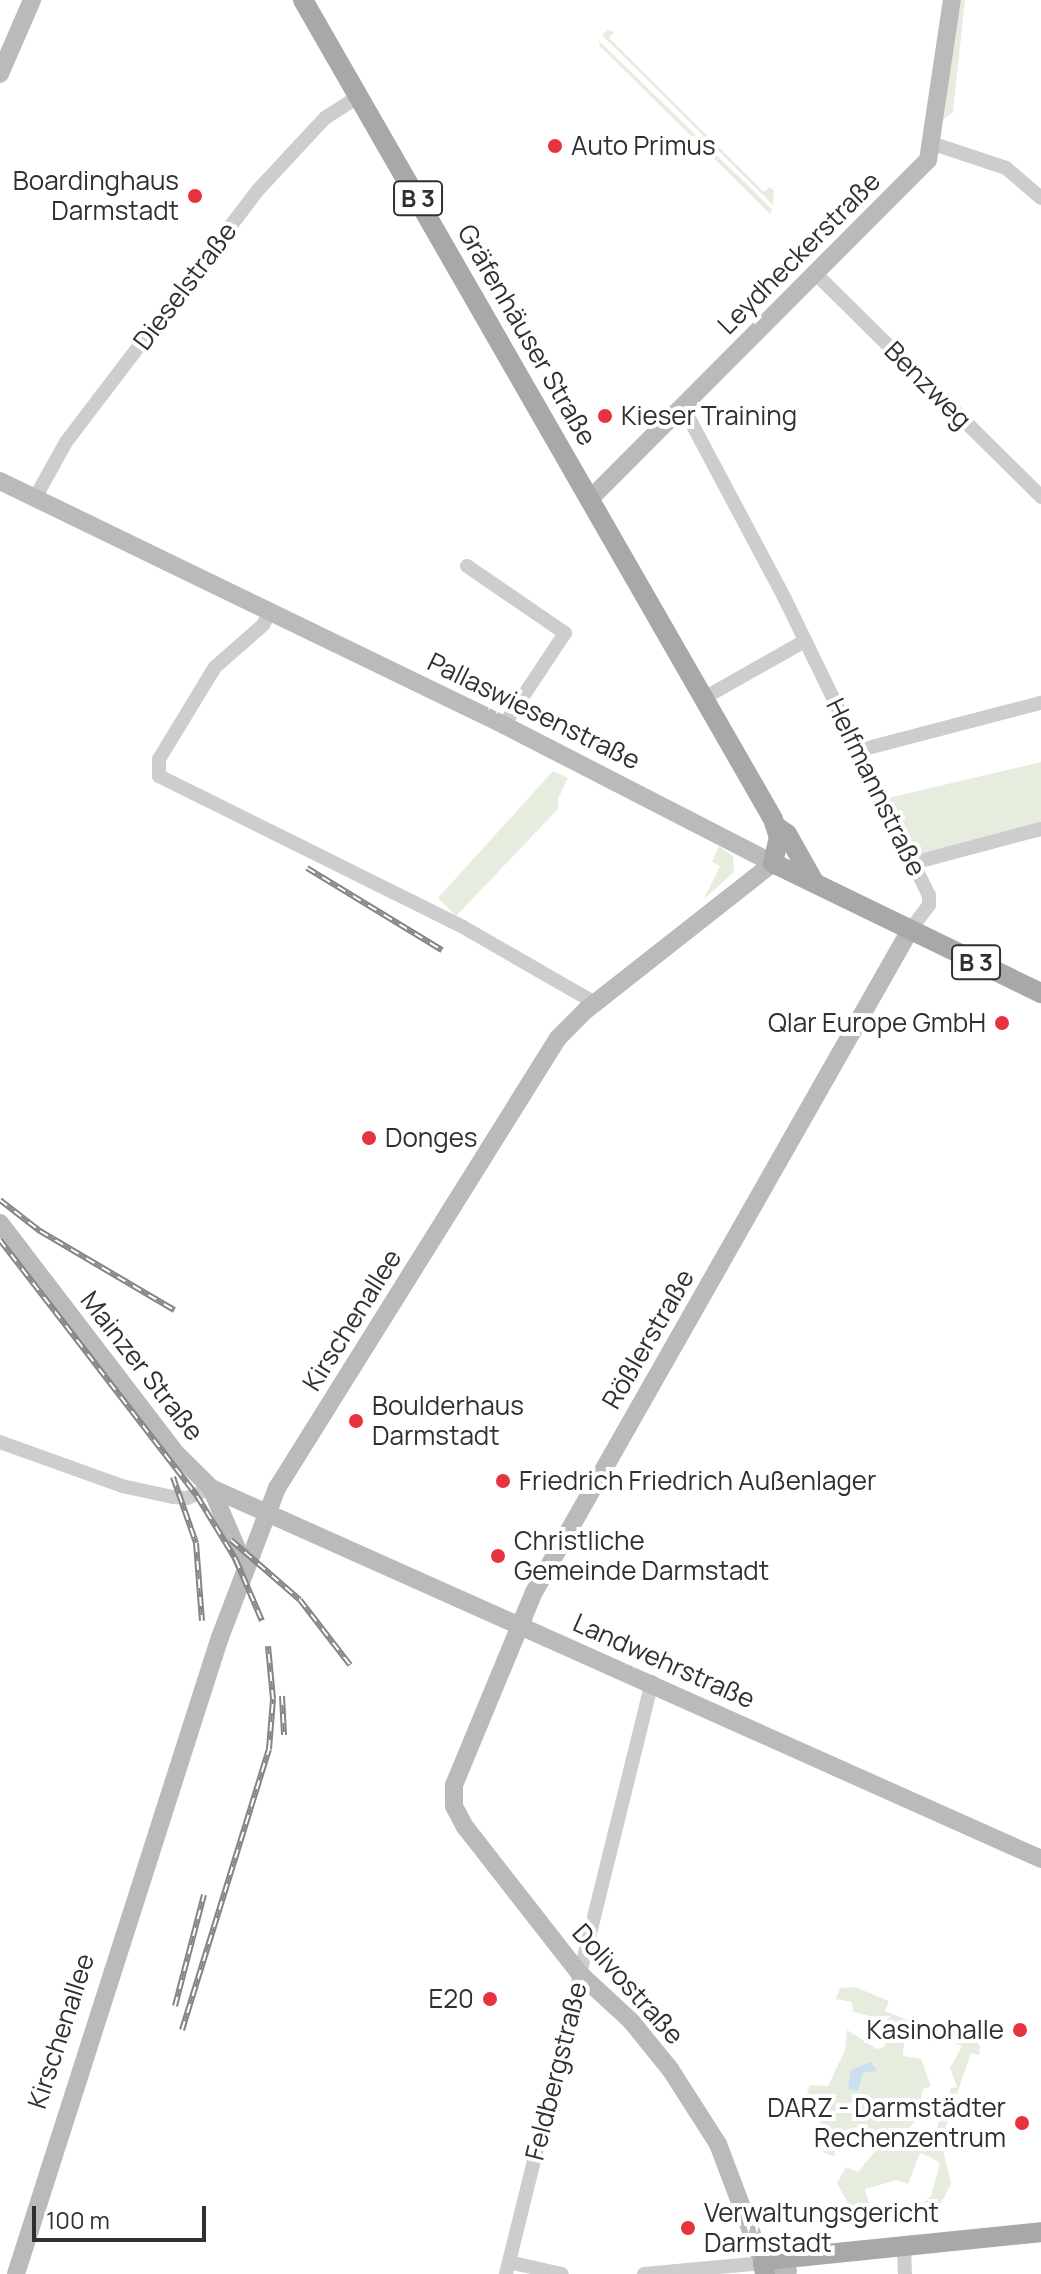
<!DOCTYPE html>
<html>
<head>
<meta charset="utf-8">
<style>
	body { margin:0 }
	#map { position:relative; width:1041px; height:2274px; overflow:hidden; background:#fff; font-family:Manrope,sans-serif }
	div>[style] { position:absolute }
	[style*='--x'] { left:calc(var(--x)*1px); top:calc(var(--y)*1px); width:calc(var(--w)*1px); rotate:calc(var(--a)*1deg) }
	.green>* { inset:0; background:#e6eddf }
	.water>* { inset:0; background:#cbe0ed }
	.street>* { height:14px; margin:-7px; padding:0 7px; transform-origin:7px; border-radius:7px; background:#cdcdcd }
	.secondary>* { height:18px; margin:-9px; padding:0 9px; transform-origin:9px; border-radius:9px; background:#bababa }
	.primary>* { height:20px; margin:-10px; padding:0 10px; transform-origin:10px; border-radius:10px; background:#a8a8a8 }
	.rail>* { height:6px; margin-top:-3px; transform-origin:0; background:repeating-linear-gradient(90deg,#fff 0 9px,#858585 0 18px); box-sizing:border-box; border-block:2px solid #858585 }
	.dots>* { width:22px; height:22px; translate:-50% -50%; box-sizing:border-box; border:4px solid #fff; border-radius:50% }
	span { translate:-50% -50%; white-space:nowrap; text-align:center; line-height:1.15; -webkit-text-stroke:8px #fff; paint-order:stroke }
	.shield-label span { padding:2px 6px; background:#fff; border:2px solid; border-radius:6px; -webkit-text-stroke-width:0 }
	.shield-label { font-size:24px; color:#303030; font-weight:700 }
	.poi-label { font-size:26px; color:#303030 }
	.left { translate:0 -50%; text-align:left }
	.right { translate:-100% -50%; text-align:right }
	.street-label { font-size:26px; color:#303030 }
	.scale { position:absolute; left:32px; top:2206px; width:174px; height:36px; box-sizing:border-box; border:4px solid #303030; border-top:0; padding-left:10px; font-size:24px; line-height:28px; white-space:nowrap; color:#303030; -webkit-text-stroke:6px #fff; paint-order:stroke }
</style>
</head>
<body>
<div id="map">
	<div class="green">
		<div style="clip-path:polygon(961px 0,965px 0,953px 112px,943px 120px)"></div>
		<div style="clip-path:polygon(608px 30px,614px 32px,609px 38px,764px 192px,770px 187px,774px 191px,773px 205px,602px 35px)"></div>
		<div style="clip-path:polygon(598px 40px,772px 209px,770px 214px,600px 46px)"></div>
		<div style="clip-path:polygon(1041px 762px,1041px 824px,918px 857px,888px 798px)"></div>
		<div style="clip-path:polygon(553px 771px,568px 778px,558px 799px,559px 808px,456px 916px,438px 898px)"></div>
		<div style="clip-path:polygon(719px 846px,733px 857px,734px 872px,704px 899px,720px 866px,712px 862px)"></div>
		<div style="clip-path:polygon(855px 1987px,889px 2001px,885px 2011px,940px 2033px,932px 2044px,905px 2034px,903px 2056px,921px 2059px,931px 2086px,923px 2089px,916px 2120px,909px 2128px,912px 2134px,935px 2133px,951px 2088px,957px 2087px,950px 2068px,962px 2046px,949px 2041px,955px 2028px,972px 2035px,980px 2046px,979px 2055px,971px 2053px,941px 2141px,951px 2184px,939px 2207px,928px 2212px,912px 2213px,931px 2196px,940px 2163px,930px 2157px,920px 2153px,908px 2184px,897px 2180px,865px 2189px,871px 2209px,898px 2207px,891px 2220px,856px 2218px,837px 2183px,846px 2167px,858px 2172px,877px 2149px,861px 2126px,834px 2133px,835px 2157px,823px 2152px,825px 2138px,813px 2097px,807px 2093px,810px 2085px,828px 2086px,845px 2050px,847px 2030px,877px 2049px,884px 2047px,891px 2021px,853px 2012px,852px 2002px,836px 1999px,840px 1988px)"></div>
	</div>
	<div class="water">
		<div style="clip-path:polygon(871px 2062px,877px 2071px,863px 2073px,858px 2091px,848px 2089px,851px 2070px)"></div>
	</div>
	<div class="street">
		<div style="--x:934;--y:144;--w:76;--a:18.4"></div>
		<div style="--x:1006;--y:168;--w:46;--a:40.6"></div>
		<div style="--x:816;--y:274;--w:317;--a:44.7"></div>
		<div style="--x:683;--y:407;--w:215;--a:62"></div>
		<div style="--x:784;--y:597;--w:331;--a:64.1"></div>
		<div style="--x:929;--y:895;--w:10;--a:90"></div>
		<div style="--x:929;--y:905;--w:31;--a:127"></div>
		<div style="--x:35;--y:498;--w:64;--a:-61"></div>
		<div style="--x:66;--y:442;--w:317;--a:-52.7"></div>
		<div style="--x:258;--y:190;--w:98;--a:-47.1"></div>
		<div style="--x:325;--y:118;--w:40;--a:-32.9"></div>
		<div style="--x:467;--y:566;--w:119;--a:34.4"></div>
		<div style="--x:565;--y:633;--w:110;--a:123.5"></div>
		<div style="--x:271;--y:611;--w:16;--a:120"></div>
		<div style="--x:263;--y:625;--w:64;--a:138.8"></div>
		<div style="--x:215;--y:667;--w:108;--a:121.3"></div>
		<div style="--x:159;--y:759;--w:17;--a:90"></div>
		<div style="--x:159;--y:776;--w:339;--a:26.4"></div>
		<div style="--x:463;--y:927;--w:152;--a:29.9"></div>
		<div style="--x:704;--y:698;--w:114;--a:-29.5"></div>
		<div style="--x:860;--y:750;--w:187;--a:-14.6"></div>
		<div style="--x:913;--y:863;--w:132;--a:-14.9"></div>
		<div style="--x:0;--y:1442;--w:130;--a:19.8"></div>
		<div style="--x:122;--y:1486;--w:52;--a:12.2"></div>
		<div style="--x:173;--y:1497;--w:14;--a:4"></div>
		<div style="--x:187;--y:1498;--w:26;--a:-23"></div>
		<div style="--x:904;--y:2247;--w:27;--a:88"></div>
		<div style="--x:509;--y:2262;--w:54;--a:12.8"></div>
		<div style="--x:506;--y:2274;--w:610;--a:-76.15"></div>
		<div style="--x:644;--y:2274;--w:120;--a:-5.3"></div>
	</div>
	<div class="secondary">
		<div style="--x:0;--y:74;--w:81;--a:-66.6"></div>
		<div style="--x:0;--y:481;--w:560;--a:25.83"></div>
		<div style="--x:504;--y:725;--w:302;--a:27.2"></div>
		<div style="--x:773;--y:863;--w:238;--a:141.8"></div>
		<div style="--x:586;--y:1010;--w:40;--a:135"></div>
		<div style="--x:558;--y:1038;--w:531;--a:121.98"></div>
		<div style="--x:277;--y:1488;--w:160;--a:110.9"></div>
		<div style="--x:220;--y:1637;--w:669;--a:107.76"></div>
		<div style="--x:592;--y:497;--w:476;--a:-45.1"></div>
		<div style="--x:928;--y:160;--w:162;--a:-81.5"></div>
		<div style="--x:0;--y:1223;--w:290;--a:52.6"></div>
		<div style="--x:176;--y:1453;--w:49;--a:45"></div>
		<div style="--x:211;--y:1488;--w:909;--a:24.08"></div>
		<div style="--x:211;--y:1488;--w:84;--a:66.8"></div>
		<div style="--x:788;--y:2271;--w:26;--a:-162"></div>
		<div style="--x:763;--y:2263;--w:127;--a:-110.7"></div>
		<div style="--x:718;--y:2144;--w:89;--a:-122.6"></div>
		<div style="--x:670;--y:2069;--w:62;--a:-129.1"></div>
		<div style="--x:631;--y:2021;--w:69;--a:-137.3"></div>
		<div style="--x:580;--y:1974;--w:187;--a:-128"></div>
		<div style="--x:465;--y:1827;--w:24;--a:-118"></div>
		<div style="--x:454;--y:1806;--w:21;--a:-90"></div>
		<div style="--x:454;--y:1785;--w:209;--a:-67.5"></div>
		<div style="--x:534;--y:1592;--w:761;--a:-60.4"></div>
	</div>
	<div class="primary">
		<div style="--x:303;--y:0;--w:944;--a:60.15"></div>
		<div style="--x:773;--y:819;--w:19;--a:72"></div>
		<div style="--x:779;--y:837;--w:27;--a:103"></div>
		<div style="--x:773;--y:863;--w:298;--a:25.9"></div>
		<div style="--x:777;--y:827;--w:12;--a:35"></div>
		<div style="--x:787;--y:834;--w:55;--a:60.6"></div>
		<div style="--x:765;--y:2274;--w:11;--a:-100"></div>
		<div style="--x:763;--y:2263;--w:15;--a:-16"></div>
		<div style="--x:777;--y:2259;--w:265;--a:-5.8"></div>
	</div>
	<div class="rail">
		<div style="--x:307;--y:868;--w:158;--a:31.3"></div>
		<div style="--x:0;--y:1200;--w:51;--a:37.8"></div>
		<div style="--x:40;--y:1231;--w:156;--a:30.5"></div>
		<div style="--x:0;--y:1240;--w:323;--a:52.4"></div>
		<div style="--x:197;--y:1496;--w:75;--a:58.6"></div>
		<div style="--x:236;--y:1560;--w:66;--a:66.9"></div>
		<div style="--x:173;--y:1477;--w:70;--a:70.8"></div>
		<div style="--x:196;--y:1543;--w:78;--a:85.6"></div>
		<div style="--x:231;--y:1540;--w:91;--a:41"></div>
		<div style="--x:300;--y:1600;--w:82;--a:52.4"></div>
		<div style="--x:282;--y:1696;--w:39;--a:87"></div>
		<div style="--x:175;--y:2006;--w:115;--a:-75.4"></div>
		<div style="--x:182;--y:2030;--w:294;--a:-72.8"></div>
		<div style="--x:269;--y:1749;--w:50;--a:-85.4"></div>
		<div style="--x:273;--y:1699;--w:53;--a:-95.4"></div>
	</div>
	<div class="dots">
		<div style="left:555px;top:146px;background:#e7333f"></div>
		<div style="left:195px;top:196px;background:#e7333f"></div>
		<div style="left:605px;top:416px;background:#e7333f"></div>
		<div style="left:1002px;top:1023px;background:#e7333f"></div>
		<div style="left:369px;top:1138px;background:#e7333f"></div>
		<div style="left:356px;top:1421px;background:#e7333f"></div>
		<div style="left:503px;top:1481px;background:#e7333f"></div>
		<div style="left:498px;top:1556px;background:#e7333f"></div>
		<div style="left:490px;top:1999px;background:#e7333f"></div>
		<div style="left:1020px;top:2030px;background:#e7333f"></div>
		<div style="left:1022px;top:2123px;background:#e7333f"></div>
		<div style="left:688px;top:2228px;background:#e7333f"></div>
	</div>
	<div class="shield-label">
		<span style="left:418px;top:198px">B 3</span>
		<span style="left:976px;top:962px">B 3</span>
	</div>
	<div class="poi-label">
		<span class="left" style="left:571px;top:146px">Auto Primus</span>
		<span class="right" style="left:179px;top:196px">Boardinghaus<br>Darmstadt</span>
		<span class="left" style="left:621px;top:416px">Kieser Training</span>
		<span class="right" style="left:986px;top:1023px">Qlar Europe GmbH</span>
		<span class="left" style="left:385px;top:1138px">Donges</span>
		<span class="left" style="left:372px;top:1421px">Boulderhaus<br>Darmstadt</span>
		<span class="left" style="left:519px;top:1481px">Friedrich Friedrich Außenlager</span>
		<span class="left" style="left:514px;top:1556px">Christliche<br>Gemeinde Darmstadt</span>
		<span class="right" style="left:474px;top:1999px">E20</span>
		<span class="right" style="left:1004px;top:2030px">Kasinohalle</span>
		<span class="right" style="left:1006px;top:2123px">DARZ - Darmstädter<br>Rechenzentrum</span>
		<span class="left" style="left:704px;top:2228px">Verwaltungsgericht<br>Darmstadt</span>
	</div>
	<div class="street-label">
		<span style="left:799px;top:253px;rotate:-45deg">Leydheckerstraße</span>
		<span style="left:185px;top:286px;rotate:-53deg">Dieselstraße</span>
		<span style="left:527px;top:335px;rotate:60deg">Gräfenhäuser Straße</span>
		<span style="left:928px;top:385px;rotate:45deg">Benzweg</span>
		<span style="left:534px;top:711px;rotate:26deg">Pallaswiesenstraße</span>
		<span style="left:876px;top:787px;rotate:64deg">Helfmannstraße</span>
		<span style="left:352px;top:1320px;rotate:-58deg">Kirschenallee</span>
		<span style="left:648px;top:1339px;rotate:-60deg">Rößlerstraße</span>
		<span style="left:142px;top:1366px;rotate:52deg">Mainzer Straße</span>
		<span style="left:664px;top:1661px;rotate:24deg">Landwehrstraße</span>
		<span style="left:628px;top:1984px;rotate:48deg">Dolivostraße</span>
		<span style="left:61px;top:2031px;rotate:-72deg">Kirschenallee</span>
		<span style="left:556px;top:2071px;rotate:-76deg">Feldbergstraße</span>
	</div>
	<div class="scale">100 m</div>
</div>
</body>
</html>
